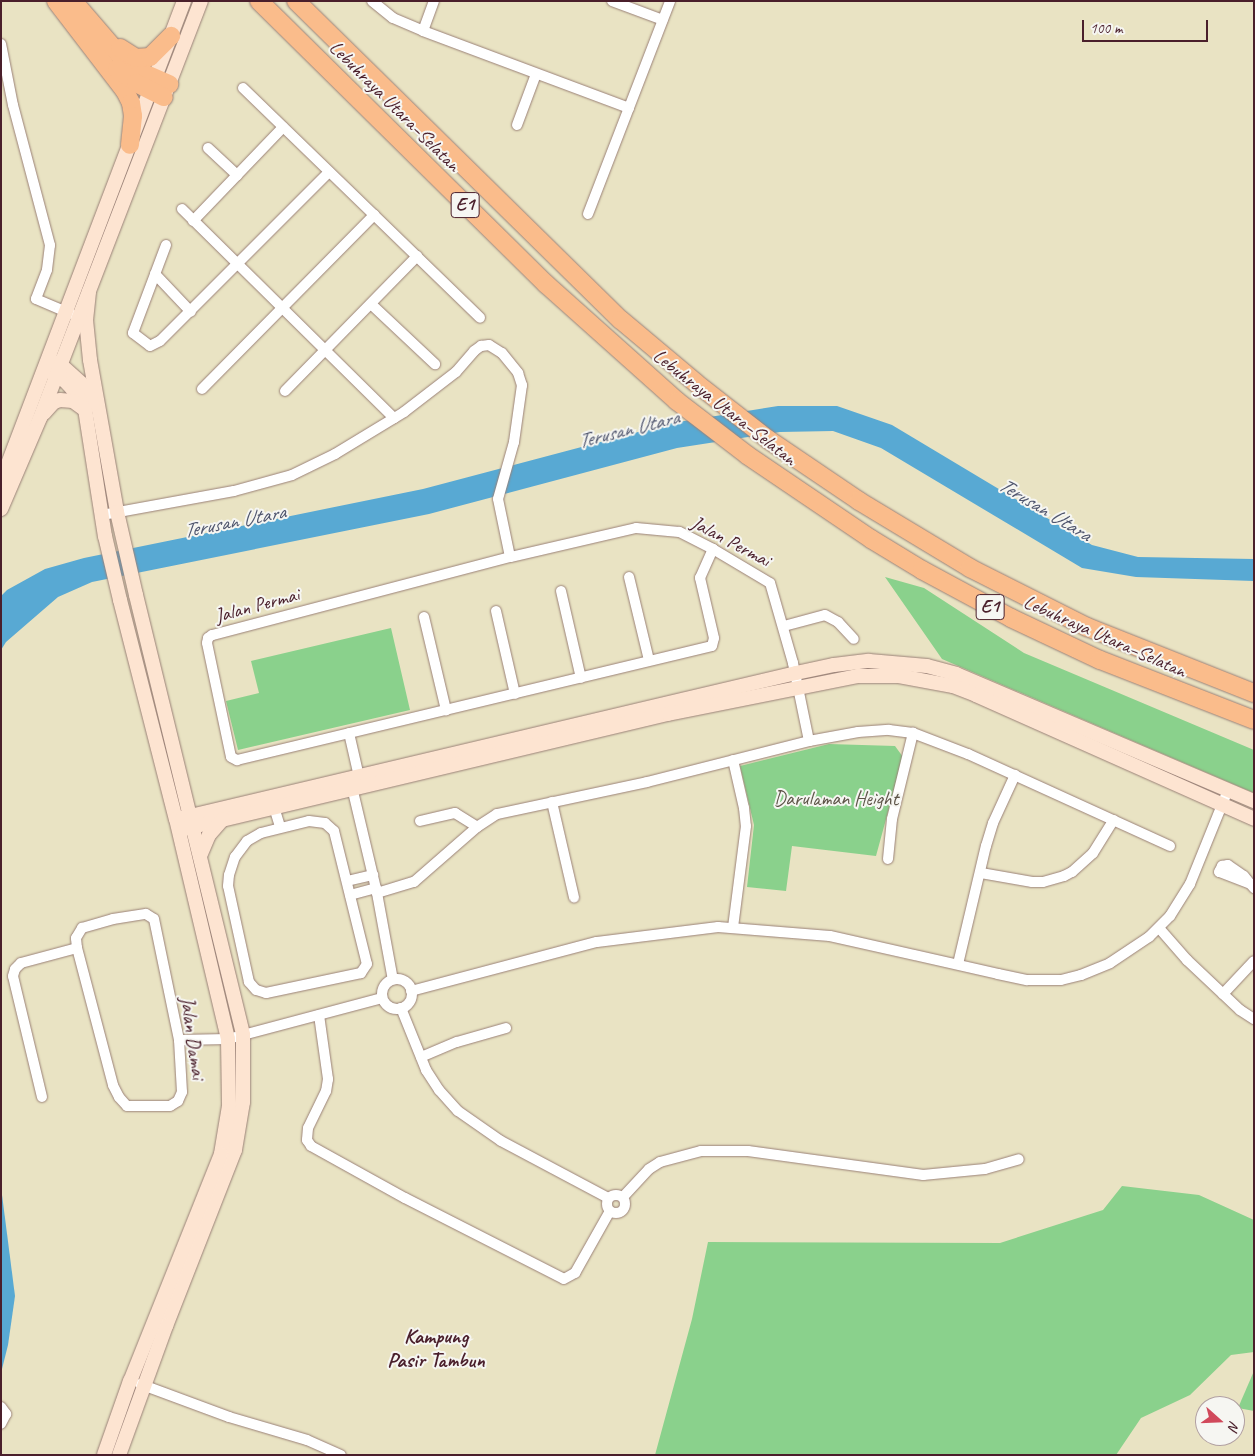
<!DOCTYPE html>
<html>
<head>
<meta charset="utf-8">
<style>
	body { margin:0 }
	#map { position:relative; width:1255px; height:1456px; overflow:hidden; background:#e9e3c3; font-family:Caveat,sans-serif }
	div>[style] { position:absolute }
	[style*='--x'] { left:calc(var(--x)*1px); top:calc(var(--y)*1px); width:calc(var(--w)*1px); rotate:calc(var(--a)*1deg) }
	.green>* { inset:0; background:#8ad18c }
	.water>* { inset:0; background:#58a9d3 }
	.roads { filter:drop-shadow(0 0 1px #9a8177) drop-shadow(0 0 1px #9a8177) }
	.street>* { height:10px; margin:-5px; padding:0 5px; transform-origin:5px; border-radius:5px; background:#fff }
	.street>.ring { margin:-5px; padding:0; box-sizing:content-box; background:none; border:10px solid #fff; border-radius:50% }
	.secondary>* { height:14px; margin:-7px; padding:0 7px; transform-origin:7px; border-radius:7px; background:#fde4d1 }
	.highway>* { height:18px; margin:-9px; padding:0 9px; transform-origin:9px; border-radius:9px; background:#fabc8b }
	span { translate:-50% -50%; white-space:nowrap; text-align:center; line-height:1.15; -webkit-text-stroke:4px #f6f6f2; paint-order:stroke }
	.shield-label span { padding:1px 4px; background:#f6f6f2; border:1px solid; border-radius:4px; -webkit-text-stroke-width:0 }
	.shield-label { font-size:19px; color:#4a1f2b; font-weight:700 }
	.street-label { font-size:20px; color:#4a1f2b }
	.park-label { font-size:20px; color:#5d5448 }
	.water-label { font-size:21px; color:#50566e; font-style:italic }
	.neighbourhood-label { font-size:21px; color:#4a1f2b; font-weight:700 }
	.frame { position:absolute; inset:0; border:2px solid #4a1f2b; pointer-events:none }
	.north { position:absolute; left:1195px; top:1396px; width:50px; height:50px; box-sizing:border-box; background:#f6f6f2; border:1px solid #b1a0a2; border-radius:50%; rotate:110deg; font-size:14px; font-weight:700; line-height:20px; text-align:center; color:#4a1f2b }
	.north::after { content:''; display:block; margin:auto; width:18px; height:22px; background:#d1495b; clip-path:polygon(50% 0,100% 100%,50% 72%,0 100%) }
	.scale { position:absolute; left:1082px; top:20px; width:126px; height:22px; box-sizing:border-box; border:2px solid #4a1f2b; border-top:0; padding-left:6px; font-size:15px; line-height:18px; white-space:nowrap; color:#4a1f2b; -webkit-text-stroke:4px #f6f6f2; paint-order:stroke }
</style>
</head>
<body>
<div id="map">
	<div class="green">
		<div style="clip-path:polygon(885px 577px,924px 588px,1024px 653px,1254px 750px,1254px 793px,942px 659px)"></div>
		<div style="clip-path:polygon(391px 628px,410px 710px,238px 750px,226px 701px,259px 693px,251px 661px)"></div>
		<div style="clip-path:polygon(829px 744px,895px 746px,903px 757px,876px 856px,792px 846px,786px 891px,747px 887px,754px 825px,740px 766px)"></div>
		<div style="clip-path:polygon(1122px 1186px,1199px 1195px,1254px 1220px,1254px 1352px,1231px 1355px,1190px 1395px,1141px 1418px,1116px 1455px,655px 1455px,692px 1319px,708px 1242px,1000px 1243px,1103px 1210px)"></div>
		<div style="clip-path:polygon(1254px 1371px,1254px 1411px,1238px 1408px)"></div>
	</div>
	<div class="water">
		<div style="clip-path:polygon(778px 406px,837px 406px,892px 425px,1092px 545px,1138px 557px,1254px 559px,1254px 581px,1136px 577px,1082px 568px,881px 448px,833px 431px,780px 432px,677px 448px,429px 514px,92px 582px,58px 597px,6px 642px,1px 650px,1px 596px,7px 590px,45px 569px,84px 558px,423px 489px,672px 423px)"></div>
		<div style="clip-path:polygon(1px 1187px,15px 1296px,8px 1345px,1px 1373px)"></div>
	</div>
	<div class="roads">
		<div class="street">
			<div style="--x:372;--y:1;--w:27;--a:39"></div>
			<div style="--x:393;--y:18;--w:33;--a:23"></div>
			<div style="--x:423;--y:31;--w:220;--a:20.5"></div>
			<div style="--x:612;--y:1;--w:54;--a:20.4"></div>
			<div style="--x:423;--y:31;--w:32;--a:-70"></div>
			<div style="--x:1;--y:44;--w:62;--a:78.9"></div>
			<div style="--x:13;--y:105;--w:145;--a:75.2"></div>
			<div style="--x:50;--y:245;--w:25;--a:97"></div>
			<div style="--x:47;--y:270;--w:31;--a:111"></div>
			<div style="--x:36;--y:299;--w:38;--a:23"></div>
			<div style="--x:243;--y:88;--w:330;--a:44.1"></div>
			<div style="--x:517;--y:125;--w:54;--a:-69.6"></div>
			<div style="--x:208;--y:148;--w:40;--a:43"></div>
			<div style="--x:182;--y:209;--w:298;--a:44.6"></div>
			<div style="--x:588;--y:214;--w:228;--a:-68.9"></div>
			<div style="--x:193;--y:221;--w:130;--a:-46.2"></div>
			<div style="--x:166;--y:245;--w:94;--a:110.6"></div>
			<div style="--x:133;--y:333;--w:21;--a:37"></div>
			<div style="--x:150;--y:346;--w:11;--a:-27"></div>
			<div style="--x:160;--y:341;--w:239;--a:-45"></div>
			<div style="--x:155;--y:274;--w:52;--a:46.5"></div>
			<div style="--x:371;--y:304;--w:88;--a:43.2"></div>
			<div style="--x:202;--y:389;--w:245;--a:-45.3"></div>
			<div style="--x:285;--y:391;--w:189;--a:-45.6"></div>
			<div style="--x:102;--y:515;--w:134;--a:-10.3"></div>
			<div style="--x:234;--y:491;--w:60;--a:-15.4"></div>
			<div style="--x:292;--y:475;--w:48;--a:-26"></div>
			<div style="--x:335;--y:454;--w:81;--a:-31.3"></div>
			<div style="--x:404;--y:412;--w:66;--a:-37.6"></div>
			<div style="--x:456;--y:372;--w:28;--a:-49"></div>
			<div style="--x:474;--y:351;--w:9;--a:-36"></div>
			<div style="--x:481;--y:346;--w:8;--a:-7"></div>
			<div style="--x:489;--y:345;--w:15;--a:32"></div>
			<div style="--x:502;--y:353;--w:26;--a:51"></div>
			<div style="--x:518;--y:373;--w:13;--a:72"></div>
			<div style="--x:522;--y:385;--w:58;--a:98"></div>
			<div style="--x:514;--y:442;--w:59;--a:105.7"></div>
			<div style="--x:498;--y:499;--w:59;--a:78.3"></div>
			<div style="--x:629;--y:577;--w:85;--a:76.5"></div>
			<div style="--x:561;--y:591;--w:89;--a:77.1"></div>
			<div style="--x:496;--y:611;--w:85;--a:77.1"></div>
			<div style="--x:424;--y:617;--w:96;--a:76.7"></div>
			<div style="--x:784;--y:626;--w:42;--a:-15"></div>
			<div style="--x:825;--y:615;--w:15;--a:28"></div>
			<div style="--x:838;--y:622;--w:23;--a:47"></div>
			<div style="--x:349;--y:733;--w:49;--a:77.1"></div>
			<div style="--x:809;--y:741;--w:50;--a:-10.4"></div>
			<div style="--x:858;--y:732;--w:31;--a:-4"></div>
			<div style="--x:889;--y:730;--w:24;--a:7"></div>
			<div style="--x:913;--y:733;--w:59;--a:20.9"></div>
			<div style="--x:968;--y:754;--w:222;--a:24.5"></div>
			<div style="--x:733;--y:760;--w:49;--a:77.1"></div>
			<div style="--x:744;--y:808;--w:18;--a:84"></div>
			<div style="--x:746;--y:826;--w:102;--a:97.3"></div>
			<div style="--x:351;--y:783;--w:113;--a:76.7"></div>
			<div style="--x:377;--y:893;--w:88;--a:79.6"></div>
			<div style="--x:552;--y:802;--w:98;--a:77"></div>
			<div style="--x:274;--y:807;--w:21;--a:73"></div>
			<div style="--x:309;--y:821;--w:16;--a:7"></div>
			<div style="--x:325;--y:823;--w:12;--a:42"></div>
			<div style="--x:334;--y:831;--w:137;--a:76.1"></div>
			<div style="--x:367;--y:964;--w:11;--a:124"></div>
			<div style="--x:361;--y:973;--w:97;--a:168.1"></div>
			<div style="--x:266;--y:993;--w:10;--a:-163"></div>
			<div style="--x:256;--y:990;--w:11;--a:-131"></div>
			<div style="--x:249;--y:982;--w:98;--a:-102.3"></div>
			<div style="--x:228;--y:886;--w:11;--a:-85"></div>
			<div style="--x:229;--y:875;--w:19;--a:-72"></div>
			<div style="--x:235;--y:857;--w:20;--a:-53"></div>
			<div style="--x:247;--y:841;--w:16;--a:-30"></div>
			<div style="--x:261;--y:833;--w:49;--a:-14"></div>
			<div style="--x:420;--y:821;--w:36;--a:-13"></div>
			<div style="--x:455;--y:813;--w:26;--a:32"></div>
			<div style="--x:888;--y:859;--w:40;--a:-84.3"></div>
			<div style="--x:892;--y:819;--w:89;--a:-76.3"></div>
			<div style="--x:981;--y:873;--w:52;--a:10"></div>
			<div style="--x:1032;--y:882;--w:11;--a:0"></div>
			<div style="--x:1043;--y:882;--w:22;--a:-16"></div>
			<div style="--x:1064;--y:876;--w:9;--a:-27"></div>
			<div style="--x:1072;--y:872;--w:28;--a:-42"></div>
			<div style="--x:1093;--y:853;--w:39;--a:-58"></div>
			<div style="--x:347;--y:881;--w:27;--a:-13"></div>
			<div style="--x:1251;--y:884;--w:34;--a:-159"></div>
			<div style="--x:1219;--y:872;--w:7;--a:-63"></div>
			<div style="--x:1222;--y:866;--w:6;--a:-9"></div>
			<div style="--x:1228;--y:865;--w:19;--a:35"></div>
			<div style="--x:1244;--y:876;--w:5;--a:53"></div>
			<div style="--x:1247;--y:880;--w:11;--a:49"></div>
			<div style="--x:377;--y:893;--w:39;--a:-17"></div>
			<div style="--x:414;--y:882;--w:84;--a:-41.1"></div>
			<div style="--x:477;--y:827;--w:24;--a:-33"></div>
			<div style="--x:497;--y:814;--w:153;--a:-12"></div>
			<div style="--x:647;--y:782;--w:167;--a:-14.2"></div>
			<div style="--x:809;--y:741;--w:80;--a:-101.6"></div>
			<div style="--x:793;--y:663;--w:83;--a:-106"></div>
			<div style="--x:770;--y:583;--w:66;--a:-149.2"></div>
			<div style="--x:713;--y:549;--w:38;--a:-153"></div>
			<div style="--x:679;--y:532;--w:43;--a:-174.7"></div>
			<div style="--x:636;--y:528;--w:129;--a:167"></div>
			<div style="--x:510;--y:557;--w:308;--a:165.3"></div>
			<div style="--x:212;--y:635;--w:5;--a:143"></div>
			<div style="--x:208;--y:638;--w:5;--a:101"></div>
			<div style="--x:207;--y:643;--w:116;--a:78.1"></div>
			<div style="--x:231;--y:757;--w:7;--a:27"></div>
			<div style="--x:237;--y:760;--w:488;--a:-13.5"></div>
			<div style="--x:712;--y:646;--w:8;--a:-76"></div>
			<div style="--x:714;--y:638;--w:62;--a:-103.1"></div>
			<div style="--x:700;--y:578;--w:32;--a:-66"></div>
			<div style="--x:350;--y:895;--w:27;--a:-15"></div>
			<div style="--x:146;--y:914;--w:9;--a:32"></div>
			<div style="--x:154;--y:919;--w:124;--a:78.3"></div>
			<div style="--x:179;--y:1040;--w:52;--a:86.7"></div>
			<div style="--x:182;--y:1092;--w:10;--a:114"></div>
			<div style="--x:178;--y:1101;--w:9;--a:148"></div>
			<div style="--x:170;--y:1106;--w:43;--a:180"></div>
			<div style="--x:127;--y:1106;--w:12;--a:-132"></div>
			<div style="--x:119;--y:1097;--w:13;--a:-117"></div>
			<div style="--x:113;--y:1085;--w:142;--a:-104.7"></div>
			<div style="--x:77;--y:948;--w:10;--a:-96"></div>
			<div style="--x:76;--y:938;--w:12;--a:-59"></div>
			<div style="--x:82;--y:928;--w:32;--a:-16"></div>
			<div style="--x:113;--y:919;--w:33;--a:-9"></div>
			<div style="--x:1159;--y:928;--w:43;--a:48.8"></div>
			<div style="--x:1187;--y:960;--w:73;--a:43.3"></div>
			<div style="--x:1240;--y:1010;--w:17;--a:33"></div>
			<div style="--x:958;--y:964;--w:121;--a:-76.7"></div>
			<div style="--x:986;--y:846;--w:24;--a:-73"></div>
			<div style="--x:993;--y:823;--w:53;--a:-65.4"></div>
			<div class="ring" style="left:382px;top:979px;width:20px;height:20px"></div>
			<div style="--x:411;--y:991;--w:192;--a:-14.8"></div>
			<div style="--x:597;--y:942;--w:122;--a:-7.1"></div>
			<div style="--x:718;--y:927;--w:112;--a:4.6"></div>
			<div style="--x:830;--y:936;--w:172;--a:12.7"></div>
			<div style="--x:998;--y:974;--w:30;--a:12"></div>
			<div style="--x:1027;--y:980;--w:34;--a:0"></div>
			<div style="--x:1061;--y:980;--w:21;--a:-14"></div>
			<div style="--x:1081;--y:975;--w:31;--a:-22"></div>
			<div style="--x:1110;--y:963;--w:47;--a:-33.7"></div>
			<div style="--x:1149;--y:937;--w:30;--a:-45"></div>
			<div style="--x:1170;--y:916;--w:38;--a:-58"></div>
			<div style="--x:1190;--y:884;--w:101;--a:-68"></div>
			<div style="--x:1223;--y:994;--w:45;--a:-46.8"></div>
			<div style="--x:401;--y:1008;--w:67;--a:68"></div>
			<div style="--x:426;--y:1070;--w:24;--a:57"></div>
			<div style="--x:439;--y:1090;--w:28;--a:48"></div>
			<div style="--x:458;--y:1111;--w:52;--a:34.9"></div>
			<div style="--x:501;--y:1141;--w:121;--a:28"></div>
			<div style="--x:319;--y:1015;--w:65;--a:82"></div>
			<div style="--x:328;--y:1079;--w:12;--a:99"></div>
			<div style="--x:326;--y:1091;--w:41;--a:115.9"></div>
			<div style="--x:308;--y:1128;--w:12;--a:95"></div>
			<div style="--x:307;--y:1140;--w:7;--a:56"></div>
			<div style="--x:311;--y:1146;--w:107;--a:29"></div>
			<div style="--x:405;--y:1198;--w:178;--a:27"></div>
			<div style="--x:564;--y:1279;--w:13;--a:-29"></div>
			<div style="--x:575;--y:1273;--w:71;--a:-60.6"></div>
			<div style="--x:179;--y:1040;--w:49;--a:-1.2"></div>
			<div style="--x:228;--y:1039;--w:159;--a:-14.9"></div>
			<div style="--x:421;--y:1057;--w:39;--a:-23"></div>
			<div style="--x:457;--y:1042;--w:51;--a:-15.9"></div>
			<div style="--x:42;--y:1097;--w:124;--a:-103.5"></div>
			<div style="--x:13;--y:976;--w:7;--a:-74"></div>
			<div style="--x:15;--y:969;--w:8;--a:-45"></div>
			<div style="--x:21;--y:963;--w:58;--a:-15"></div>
			<div class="ring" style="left:607px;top:1195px;width:8px;height:8px"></div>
			<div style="--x:623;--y:1197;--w:38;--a:-47"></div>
			<div style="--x:649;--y:1169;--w:13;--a:-32"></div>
			<div style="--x:660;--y:1162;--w:42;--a:-15"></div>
			<div style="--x:701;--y:1151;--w:47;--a:0"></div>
			<div style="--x:748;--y:1151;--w:177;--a:7.8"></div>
			<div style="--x:923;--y:1175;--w:62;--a:-5.5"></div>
			<div style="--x:985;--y:1169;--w:35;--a:-16"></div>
			<div style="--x:140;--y:1384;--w:95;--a:20.3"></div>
			<div style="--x:229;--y:1417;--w:81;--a:16.4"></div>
			<div style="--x:307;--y:1440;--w:37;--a:24"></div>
			<div style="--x:1;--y:1407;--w:9;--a:54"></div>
			<div style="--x:6;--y:1414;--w:11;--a:117"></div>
		</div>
		<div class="secondary">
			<div style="--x:89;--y:292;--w:28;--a:96"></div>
			<div style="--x:86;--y:320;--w:40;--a:84.3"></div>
			<div style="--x:90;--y:360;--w:154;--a:79.9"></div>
			<div style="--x:117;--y:512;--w:85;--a:77.1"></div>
			<div style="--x:136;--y:595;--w:453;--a:76.3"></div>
			<div style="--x:243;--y:1035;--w:67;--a:90"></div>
			<div style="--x:243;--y:1102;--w:49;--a:99.5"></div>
			<div style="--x:235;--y:1150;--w:189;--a:111.4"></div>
			<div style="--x:166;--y:1326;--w:137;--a:110"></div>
			<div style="--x:54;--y:362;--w:8;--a:23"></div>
			<div style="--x:61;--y:365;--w:27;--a:42"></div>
			<div style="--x:81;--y:383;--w:24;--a:60"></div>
			<div style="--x:45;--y:370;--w:13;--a:18"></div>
			<div style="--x:57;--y:374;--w:15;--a:42"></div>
			<div style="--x:68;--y:384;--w:16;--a:50"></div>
			<div style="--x:78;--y:396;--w:15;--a:62"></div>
			<div style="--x:85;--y:409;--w:129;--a:81.1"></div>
			<div style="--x:105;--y:536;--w:66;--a:76.8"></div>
			<div style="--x:120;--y:600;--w:226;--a:75.7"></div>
			<div style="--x:176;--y:819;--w:226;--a:76.7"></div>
			<div style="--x:228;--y:1039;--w:67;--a:89.1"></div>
			<div style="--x:229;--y:1106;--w:49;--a:99.5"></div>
			<div style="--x:221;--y:1154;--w:245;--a:111.8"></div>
			<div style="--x:130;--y:1381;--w:78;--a:109.4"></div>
			<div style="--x:44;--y:413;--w:15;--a:-48"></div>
			<div style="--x:54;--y:402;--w:6;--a:-18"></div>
			<div style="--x:60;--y:400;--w:13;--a:4"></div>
			<div style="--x:73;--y:401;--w:14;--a:36"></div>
			<div style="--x:1;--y:482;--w:515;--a:-69.17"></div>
			<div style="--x:1;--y:509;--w:99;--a:-66.8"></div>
			<div style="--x:40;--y:418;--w:447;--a:-68.9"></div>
			<div style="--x:182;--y:818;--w:631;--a:-13.29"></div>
			<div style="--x:796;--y:673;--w:39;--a:-12"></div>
			<div style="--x:834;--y:665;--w:35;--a:-7"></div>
			<div style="--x:869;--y:661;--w:58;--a:4.9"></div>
			<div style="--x:927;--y:666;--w:30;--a:15"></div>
			<div style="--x:956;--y:674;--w:324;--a:23.1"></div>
			<div style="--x:184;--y:829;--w:497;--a:-13.4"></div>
			<div style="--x:668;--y:714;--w:194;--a:-11.3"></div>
			<div style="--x:858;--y:676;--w:41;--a:0"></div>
			<div style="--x:899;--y:676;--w:55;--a:10.5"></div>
			<div style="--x:953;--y:686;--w:25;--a:21"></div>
			<div style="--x:976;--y:695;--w:304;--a:24"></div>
			<div style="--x:200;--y:856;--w:23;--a:-67"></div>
			<div style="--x:209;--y:835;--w:21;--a:-49"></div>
		</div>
		<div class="highway">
			<div style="--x:56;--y:1;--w:113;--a:52.5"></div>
			<div style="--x:125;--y:91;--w:13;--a:63"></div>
			<div style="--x:131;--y:103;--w:13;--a:81"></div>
			<div style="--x:133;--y:116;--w:29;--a:96"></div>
			<div style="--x:73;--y:1;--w:87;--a:49.2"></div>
			<div style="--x:130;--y:67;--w:43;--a:23.6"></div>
			<div style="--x:259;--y:1;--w:403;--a:44.6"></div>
			<div style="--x:546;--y:284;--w:176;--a:41.8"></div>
			<div style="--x:677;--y:401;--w:88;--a:37.6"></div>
			<div style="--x:747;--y:455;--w:150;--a:34.1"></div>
			<div style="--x:871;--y:539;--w:60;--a:31.3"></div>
			<div style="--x:922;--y:570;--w:101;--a:28.3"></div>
			<div style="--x:1011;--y:618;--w:98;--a:25.3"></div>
			<div style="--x:1100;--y:660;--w:165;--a:21.3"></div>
			<div style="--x:296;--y:1;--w:455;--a:44.5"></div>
			<div style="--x:621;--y:320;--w:98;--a:40"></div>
			<div style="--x:696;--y:383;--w:93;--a:38"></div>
			<div style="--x:769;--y:440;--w:109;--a:34.1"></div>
			<div style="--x:859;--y:501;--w:130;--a:31.1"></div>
			<div style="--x:970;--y:568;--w:131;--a:26.8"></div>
			<div style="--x:1087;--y:627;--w:180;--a:21.6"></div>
			<div style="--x:120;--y:48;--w:19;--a:32"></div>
			<div style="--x:136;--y:58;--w:14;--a:-4"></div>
			<div style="--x:150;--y:57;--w:30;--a:-45"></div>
			<div style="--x:117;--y:69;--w:24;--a:36"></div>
			<div style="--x:136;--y:83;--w:31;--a:27"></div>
		</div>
	</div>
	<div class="shield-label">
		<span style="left:465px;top:205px">E1</span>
		<span style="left:990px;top:607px">E1</span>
	</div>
	<div class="street-label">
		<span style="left:395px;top:106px;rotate:45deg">Lebuhraya Utara–Selatan</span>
		<span style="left:725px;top:407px;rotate:38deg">Lebuhraya Utara–Selatan</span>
		<span style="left:731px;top:541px;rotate:28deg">Jalan Permai</span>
		<span style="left:257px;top:605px;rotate:-15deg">Jalan Permai</span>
		<span style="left:1105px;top:636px;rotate:24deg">Lebuhraya Utara–Selatan</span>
		<span style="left:193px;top:1038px;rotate:82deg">Jalan Damai</span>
	</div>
	<div class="park-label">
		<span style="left:836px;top:798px">Darulaman Height</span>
	</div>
	<div class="water-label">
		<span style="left:628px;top:429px;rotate:-14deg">Terusan Utara</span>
		<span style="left:1045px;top:509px;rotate:31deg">Terusan Utara</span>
		<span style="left:234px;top:521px;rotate:-11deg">Terusan Utara</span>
	</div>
	<div class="neighbourhood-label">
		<span style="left:436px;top:1348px">Kampung<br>Pasir Tambun</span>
	</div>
	<div class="frame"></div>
	<div class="north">N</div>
	<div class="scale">100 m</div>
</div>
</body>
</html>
